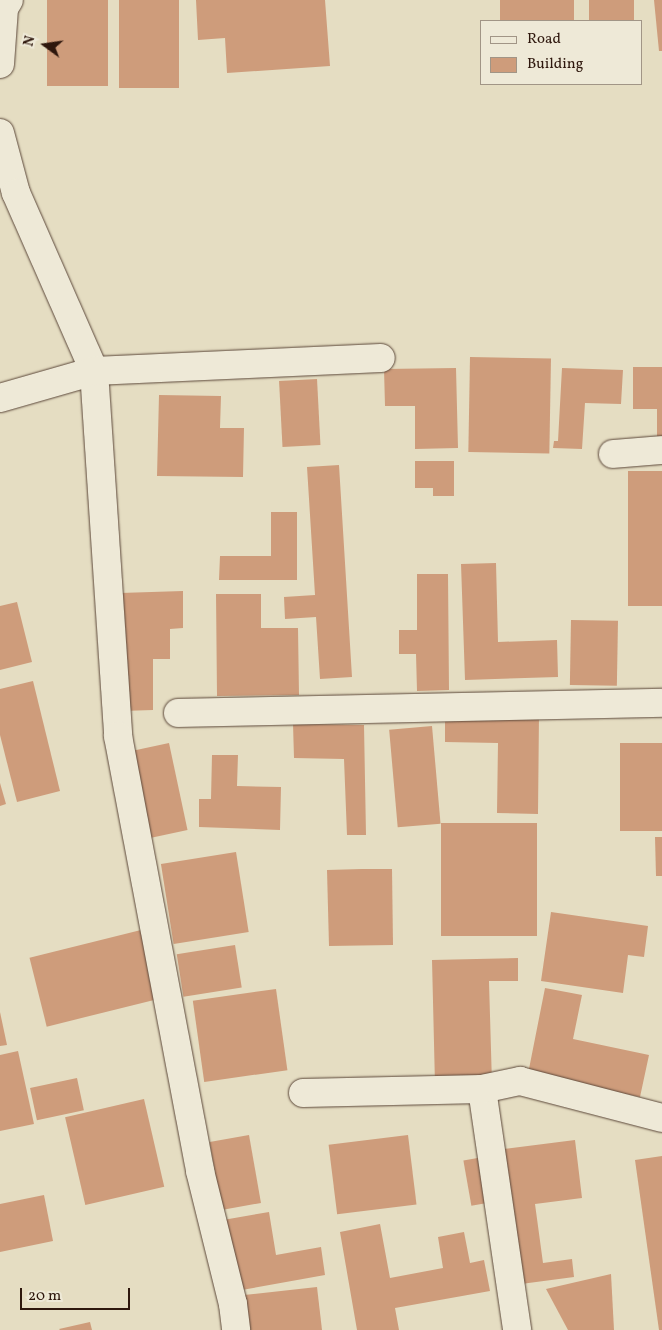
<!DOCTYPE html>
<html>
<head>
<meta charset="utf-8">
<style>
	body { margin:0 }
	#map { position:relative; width:662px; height:1330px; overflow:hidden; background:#e5ddc2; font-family:Vollkorn,serif }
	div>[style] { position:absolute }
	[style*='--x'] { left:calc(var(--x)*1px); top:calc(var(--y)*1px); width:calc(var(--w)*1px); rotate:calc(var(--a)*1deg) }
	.building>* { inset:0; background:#ce9c7b; transform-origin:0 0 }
	.roads { filter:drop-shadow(0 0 1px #5c483a) drop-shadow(0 0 1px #5c483a) }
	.minor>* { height:28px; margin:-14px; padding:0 14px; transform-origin:14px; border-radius:14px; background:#eee9d7 }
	span { translate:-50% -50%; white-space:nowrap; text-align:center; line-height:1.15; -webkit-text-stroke:4px #eee9d7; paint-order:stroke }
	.legend { position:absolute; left:480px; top:20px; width:162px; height:65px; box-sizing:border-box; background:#eee9d7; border:1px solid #a19586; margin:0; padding:6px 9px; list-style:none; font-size:15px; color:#2e170d }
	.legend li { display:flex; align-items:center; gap:10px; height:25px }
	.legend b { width:25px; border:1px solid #a19586 }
	.north { position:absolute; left:20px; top:20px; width:50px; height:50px; -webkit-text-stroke:4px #eee9d7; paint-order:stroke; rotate:284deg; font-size:14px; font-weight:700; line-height:20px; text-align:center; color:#2e170d }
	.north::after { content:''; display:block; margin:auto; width:18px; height:22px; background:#2e170d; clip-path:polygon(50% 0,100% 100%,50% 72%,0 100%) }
	.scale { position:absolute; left:20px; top:1288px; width:110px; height:22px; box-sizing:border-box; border:2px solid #2e170d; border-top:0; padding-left:6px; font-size:15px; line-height:18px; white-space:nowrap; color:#2e170d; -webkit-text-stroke:4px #eee9d7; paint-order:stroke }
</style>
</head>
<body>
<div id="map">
	<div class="building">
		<div style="left:47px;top:0;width:61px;height:86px"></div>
		<div style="left:119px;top:0;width:60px;height:88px"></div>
		<div style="clip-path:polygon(196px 0,325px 0,330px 66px,227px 73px,225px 38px,198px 40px)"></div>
		<div style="left:500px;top:0;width:74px;height:21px"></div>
		<div style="left:589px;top:0;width:45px;height:21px"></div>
		<div style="clip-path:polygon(654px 0,662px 0,662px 51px,659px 51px)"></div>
		<div style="left:470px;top:357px;width:81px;height:95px;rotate:1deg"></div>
		<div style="clip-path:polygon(633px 367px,662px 367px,662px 445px,657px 445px,657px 409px,633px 409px)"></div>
		<div style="clip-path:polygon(456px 368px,458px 448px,415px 449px,415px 406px,385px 406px,384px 369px)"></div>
		<div style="clip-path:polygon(562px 368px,623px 370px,621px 404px,585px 403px,582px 449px,553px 448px,554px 441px,558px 441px)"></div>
		<div style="left:317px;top:379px;width:66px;height:38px;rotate:87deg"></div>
		<div style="clip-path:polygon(159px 395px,221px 396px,220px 428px,244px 428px,243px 477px,157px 476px)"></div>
		<div style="clip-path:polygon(415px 461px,454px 461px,454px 496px,433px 496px,433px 488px,415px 488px)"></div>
		<div style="clip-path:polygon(339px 465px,352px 677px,320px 679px,316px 617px,285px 619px,284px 597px,315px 595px,307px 467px)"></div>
		<div style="left:628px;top:471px;width:34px;height:135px"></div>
		<div style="clip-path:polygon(271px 512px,297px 512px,297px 580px,219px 580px,220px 556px,271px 556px)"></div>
		<div style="clip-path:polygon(496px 563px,498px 642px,557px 640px,558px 677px,465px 680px,461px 564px)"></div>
		<div style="clip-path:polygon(417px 574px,448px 574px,449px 690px,417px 691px,416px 654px,399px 654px,399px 630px,417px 630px)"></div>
		<div style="clip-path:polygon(183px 591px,183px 628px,170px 629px,170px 659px,153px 659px,153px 710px,122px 711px,120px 593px)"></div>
		<div style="clip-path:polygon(216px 594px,261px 594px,261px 628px,298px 628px,299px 695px,217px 696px)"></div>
		<div style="clip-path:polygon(17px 602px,32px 662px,0 670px,0 606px)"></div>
		<div style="left:571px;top:620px;width:47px;height:65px;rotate:1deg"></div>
		<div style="clip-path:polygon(33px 681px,60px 791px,17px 802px,0 735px,0 689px)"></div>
		<div style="clip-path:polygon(445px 713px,539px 714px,538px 814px,497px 813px,498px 743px,445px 742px)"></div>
		<div style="clip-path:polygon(293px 724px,364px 725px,366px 835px,347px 835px,344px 759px,294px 758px)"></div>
		<div style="left:432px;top:726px;width:98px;height:43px;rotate:85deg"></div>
		<div style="left:169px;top:743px;width:89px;height:37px;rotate:78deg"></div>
		<div style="left:662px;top:743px;width:88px;height:42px;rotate:90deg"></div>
		<div style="clip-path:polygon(212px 755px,238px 755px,237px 786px,281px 787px,280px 830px,199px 827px,199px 799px,211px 799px)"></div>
		<div style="clip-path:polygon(0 783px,6px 804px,0 806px)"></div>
		<div style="left:441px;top:823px;width:96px;height:113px"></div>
		<div style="clip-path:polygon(655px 837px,662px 837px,662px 876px,656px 876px)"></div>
		<div style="left:236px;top:852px;width:81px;height:76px;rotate:81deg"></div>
		<div style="clip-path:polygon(362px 869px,392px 869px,393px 945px,329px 946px,327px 870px)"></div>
		<div style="clip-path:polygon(551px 912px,648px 926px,644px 957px,628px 955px,623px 993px,541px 981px)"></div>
		<div style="left:145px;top:929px;width:71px;height:119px;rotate:76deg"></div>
		<div style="left:235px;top:945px;width:43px;height:59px;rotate:81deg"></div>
		<div style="clip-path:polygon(518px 958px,518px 981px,489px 981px,492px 1084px,435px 1085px,432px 960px)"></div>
		<div style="clip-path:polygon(545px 988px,582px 995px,573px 1039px,649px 1055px,640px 1097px,528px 1074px)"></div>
		<div style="left:276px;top:989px;width:82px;height:84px;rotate:82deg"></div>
		<div style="clip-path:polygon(0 1012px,7px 1045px,0 1046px)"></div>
		<div style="clip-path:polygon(18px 1051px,34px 1124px,0 1131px,0 1055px)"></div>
		<div style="left:77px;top:1078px;width:33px;height:48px;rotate:78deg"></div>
		<div style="left:144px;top:1099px;width:90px;height:81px;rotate:77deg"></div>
		<div style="left:249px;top:1135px;width:69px;height:40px;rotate:80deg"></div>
		<div style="left:408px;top:1135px;width:70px;height:80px;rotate:83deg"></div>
		<div style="clip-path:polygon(575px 1140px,582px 1198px,535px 1204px,543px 1263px,572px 1259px,574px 1277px,521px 1284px,504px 1149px)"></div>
		<div style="left:489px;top:1156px;width:46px;height:26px;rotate:80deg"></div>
		<div style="clip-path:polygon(662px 1156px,662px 1330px,659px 1330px,635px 1160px)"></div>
		<div style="clip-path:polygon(44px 1195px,53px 1241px,0 1252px,0 1204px)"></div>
		<div style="clip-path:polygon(269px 1212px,276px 1255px,321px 1247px,325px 1275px,236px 1291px,223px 1220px)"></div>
		<div style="clip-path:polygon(380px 1224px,390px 1278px,443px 1268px,438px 1237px,464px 1232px,470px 1263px,484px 1260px,490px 1291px,395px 1308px,399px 1330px,357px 1330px,340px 1232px)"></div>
		<div style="clip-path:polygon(611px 1274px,614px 1330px,568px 1330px,546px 1289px)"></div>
		<div style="clip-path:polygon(317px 1287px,322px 1330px,248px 1330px,244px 1295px)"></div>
		<div style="clip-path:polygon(90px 1322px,92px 1330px,60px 1330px,59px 1329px)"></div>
	</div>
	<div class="roads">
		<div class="minor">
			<div style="--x:0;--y:64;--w:56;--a:-85.9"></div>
			<div style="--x:4;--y:8;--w:9;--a:-58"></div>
			<div style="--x:0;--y:133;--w:62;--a:75.1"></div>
			<div style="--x:16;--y:193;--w:194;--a:66.3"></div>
			<div style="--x:94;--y:371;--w:366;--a:86.2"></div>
			<div style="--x:118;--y:736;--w:443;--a:79.3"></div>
			<div style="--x:200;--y:1171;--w:137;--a:76.1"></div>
			<div style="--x:233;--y:1304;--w:26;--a:83"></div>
			<div style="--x:0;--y:398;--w:98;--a:-16"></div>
			<div style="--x:94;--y:371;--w:287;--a:-2.6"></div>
			<div style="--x:613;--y:454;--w:49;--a:-4.7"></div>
			<div style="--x:178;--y:713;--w:484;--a:-1.2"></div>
			<div style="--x:482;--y:1089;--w:244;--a:81.7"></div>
			<div style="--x:303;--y:1093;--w:179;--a:-1.3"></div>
			<div style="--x:482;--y:1089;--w:39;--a:-12"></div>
			<div style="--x:520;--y:1081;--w:147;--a:14.6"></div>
		</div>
	</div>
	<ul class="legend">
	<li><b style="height:6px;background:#eee9d7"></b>Road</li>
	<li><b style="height:14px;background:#ce9c7b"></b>Building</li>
	</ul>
	<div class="north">N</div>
	<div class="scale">20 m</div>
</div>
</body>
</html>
